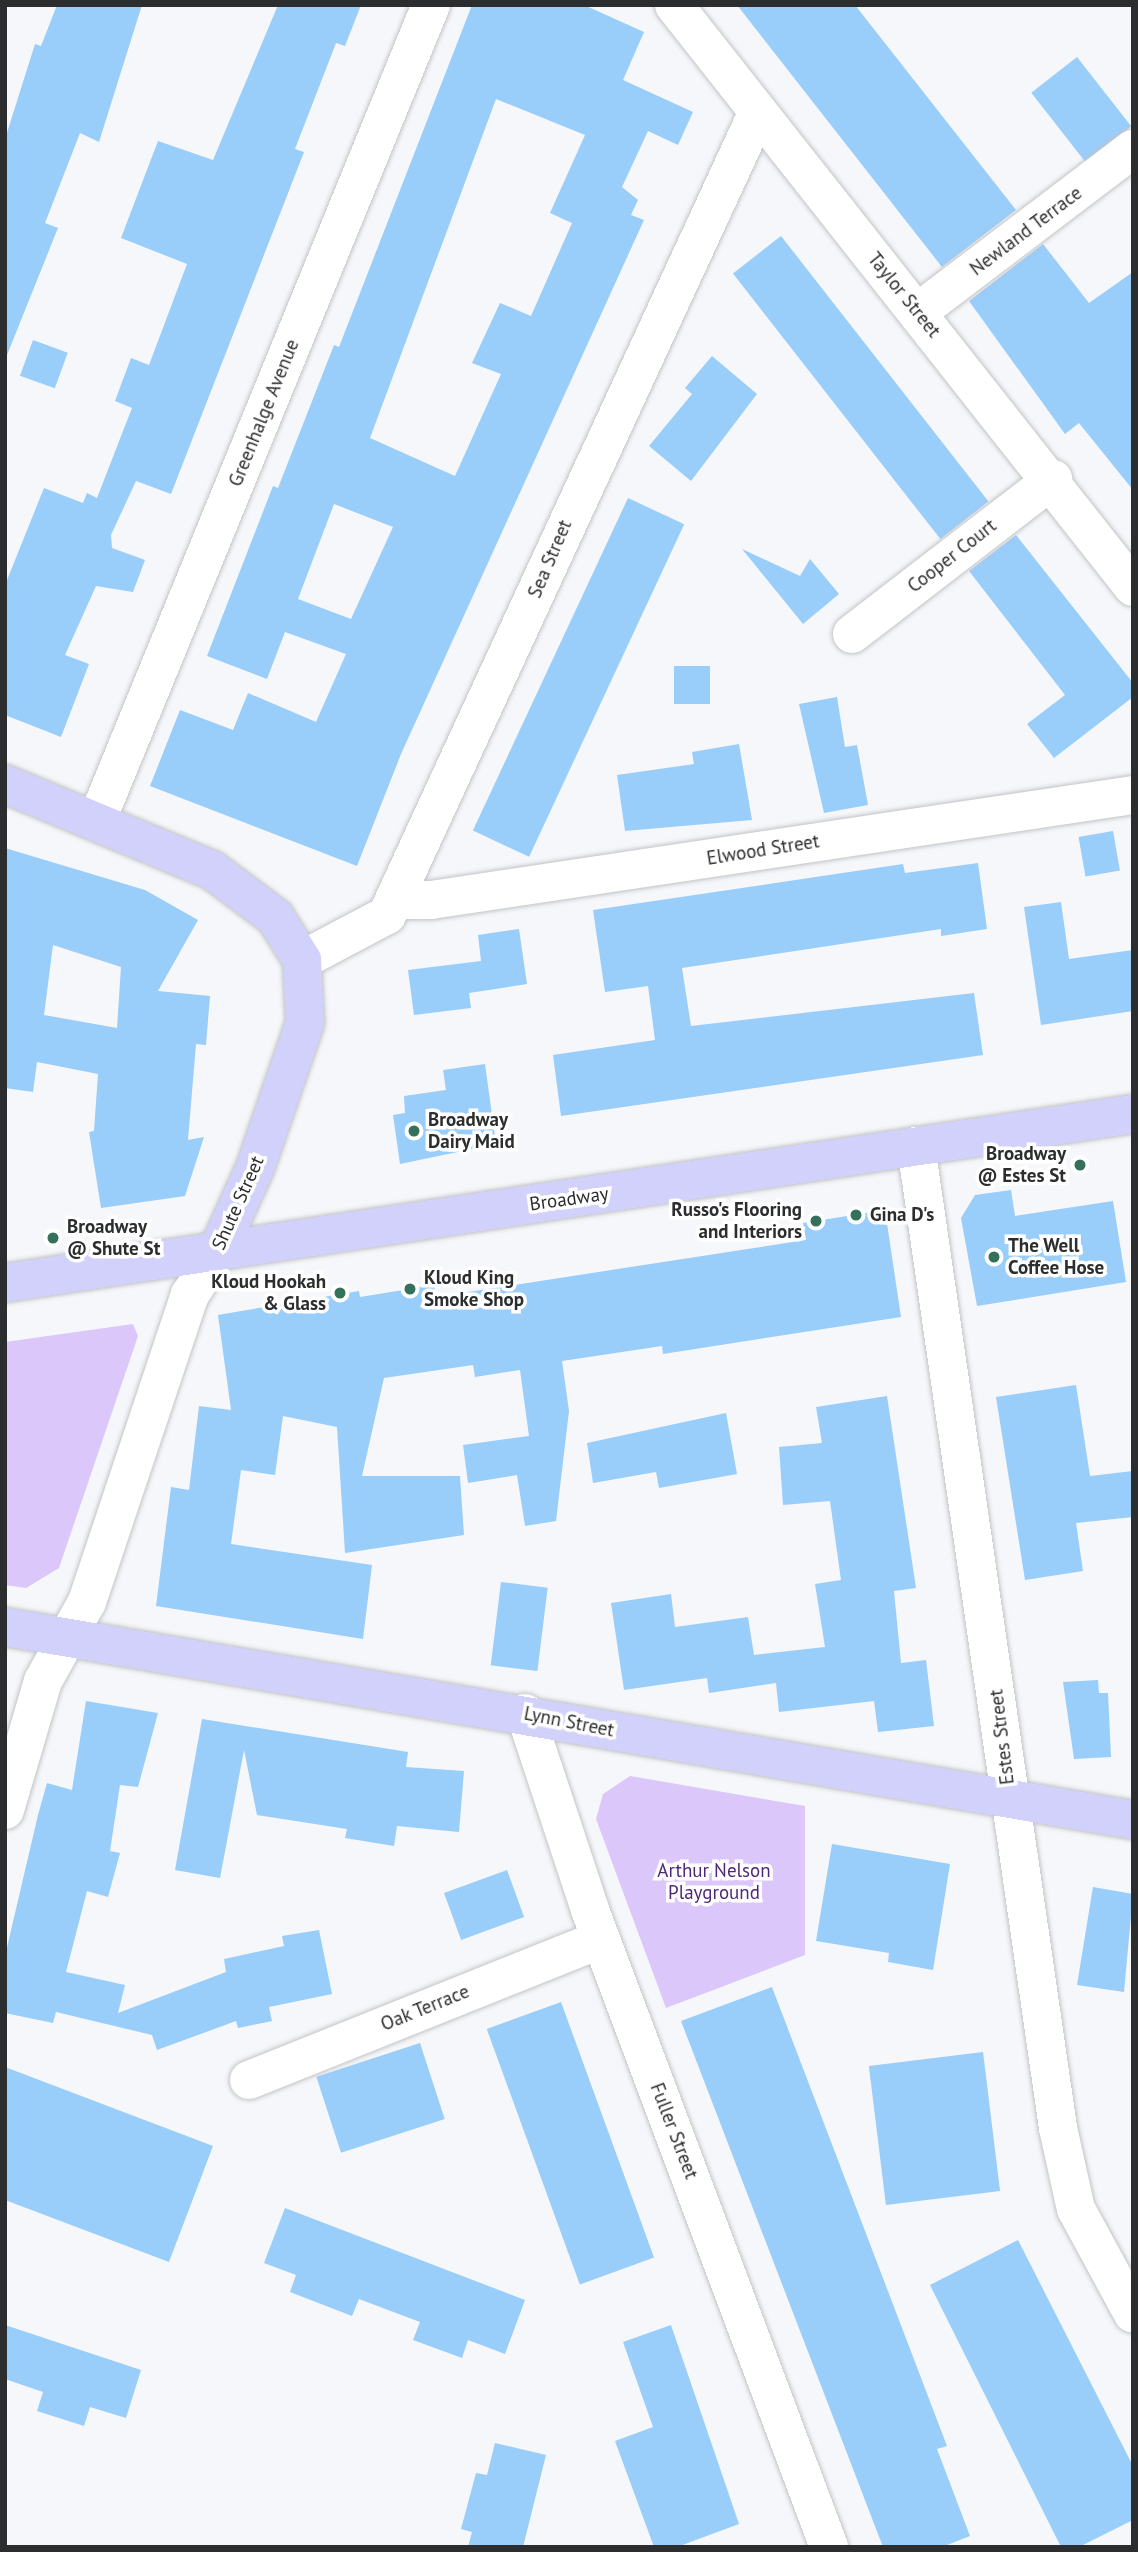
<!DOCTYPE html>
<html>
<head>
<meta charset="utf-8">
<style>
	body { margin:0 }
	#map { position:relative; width:1138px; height:2552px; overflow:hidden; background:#f6f7fa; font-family:"PT Sans",sans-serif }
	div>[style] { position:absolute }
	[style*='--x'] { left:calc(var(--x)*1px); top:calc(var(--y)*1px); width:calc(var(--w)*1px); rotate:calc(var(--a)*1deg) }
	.green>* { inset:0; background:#dbc7fa }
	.building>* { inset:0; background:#99cdfa; transform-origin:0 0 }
	.roads { filter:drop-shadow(0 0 2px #c2c4c6) drop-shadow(0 0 2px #c2c4c6) }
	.minor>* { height:38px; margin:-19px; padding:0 19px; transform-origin:19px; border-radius:19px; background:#fff }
	.major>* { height:38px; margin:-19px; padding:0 19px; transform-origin:19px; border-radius:19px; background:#d1d1fb }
	.dots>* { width:19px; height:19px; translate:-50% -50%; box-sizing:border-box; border:4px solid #fff; border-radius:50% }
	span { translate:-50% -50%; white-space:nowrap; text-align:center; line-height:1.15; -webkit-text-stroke:7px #fff; paint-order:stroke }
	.street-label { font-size:19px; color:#2c2d2e }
	.poi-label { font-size:19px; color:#2c2d2e; font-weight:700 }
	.left { translate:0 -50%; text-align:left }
	.right { translate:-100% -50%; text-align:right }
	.park-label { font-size:19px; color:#4f2779 }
	.frame { position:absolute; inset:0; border:7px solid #2c2d2e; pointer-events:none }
</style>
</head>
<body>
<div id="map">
	<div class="green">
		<div style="clip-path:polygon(133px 1324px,138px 1336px,59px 1568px,26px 1588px,5px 1585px,5px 1342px)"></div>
		<div style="clip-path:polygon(630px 1776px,805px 1806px,805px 1955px,666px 2008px,596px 1819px,603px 1794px)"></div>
	</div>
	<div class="building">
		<div style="clip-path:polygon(57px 5px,142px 5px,99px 142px,80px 133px,45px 223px,58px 228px,7px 355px,5px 139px,35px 44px,41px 46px)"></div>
		<div style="clip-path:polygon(278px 5px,361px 5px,345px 46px,336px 43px,295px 149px,304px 152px,171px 494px,136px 481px,111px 535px,112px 548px,145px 560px,133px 592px,96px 586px,65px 655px,89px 664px,61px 737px,5px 715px,5px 585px,44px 488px,83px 503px,87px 493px,97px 498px,132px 408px,115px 401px,131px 358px,149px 365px,187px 264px,121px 238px,158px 141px,213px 160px)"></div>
		<div style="clip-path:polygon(evenodd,472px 5px,584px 5px,644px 32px,623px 80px,693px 112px,678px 145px,648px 131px,622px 187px,638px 200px,631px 215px,644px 220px,401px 754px,357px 866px,150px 786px,180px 710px,233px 730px,248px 693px,316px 722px,346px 654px,285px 632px,267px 679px,207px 656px,273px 486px,278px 488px,334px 345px,339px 347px,472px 5px,496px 99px,585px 135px,550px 213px,572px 223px,531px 316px,500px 303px,472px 363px,501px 374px,455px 476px,370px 438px,496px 99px,472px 5px,334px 504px,393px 527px,351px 619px,298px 599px,334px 504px)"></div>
		<div style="clip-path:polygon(737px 5px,855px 5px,1016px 210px,942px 267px)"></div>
		<div style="left:1077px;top:57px;width:88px;height:58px;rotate:52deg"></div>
		<div style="left:781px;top:236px;width:337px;height:61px;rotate:52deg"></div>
		<div style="clip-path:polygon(1043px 244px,1089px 303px,1133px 272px,1133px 490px,1079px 423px,1065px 434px,969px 301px)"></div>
		<div style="left:33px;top:340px;width:37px;height:38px;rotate:20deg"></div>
		<div style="clip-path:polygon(712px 356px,757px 394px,691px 481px,649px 446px,692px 394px,685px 388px)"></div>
		<div style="left:628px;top:498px;width:62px;height:367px;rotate:25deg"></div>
		<div style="clip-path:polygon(1016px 535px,1133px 683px,1133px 697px,1054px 758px,1027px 724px,1065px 695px,969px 571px)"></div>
		<div style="clip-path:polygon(742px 549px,800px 576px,810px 559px,839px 594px,803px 624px)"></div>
		<div style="left:710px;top:666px;width:38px;height:36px;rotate:90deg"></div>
		<div style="clip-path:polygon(837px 697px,845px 747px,857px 745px,868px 805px,824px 813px,799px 704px)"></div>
		<div style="clip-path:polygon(739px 744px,752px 820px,625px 831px,617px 775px,694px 764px,692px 752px)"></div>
		<div style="left:1113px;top:831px;width:40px;height:35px;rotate:80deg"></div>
		<div style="clip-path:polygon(evenodd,5px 848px,145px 890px,198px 920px,158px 991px,210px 996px,206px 1045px,196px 1044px,188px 1140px,204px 1137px,185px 1196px,101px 1208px,89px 1132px,94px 1131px,98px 1074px,37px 1062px,33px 1092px,5px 1088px,5px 848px,53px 945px,121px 967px,117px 1028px,44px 1015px,53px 945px)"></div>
		<div style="clip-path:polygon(978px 863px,987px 929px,941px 936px,941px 929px,682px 968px,691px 1026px,974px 993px,983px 1055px,561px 1116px,553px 1055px,655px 1040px,648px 986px,605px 992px,593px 910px,903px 864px,905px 873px)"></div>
		<div style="clip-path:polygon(1061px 902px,1069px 959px,1133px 950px,1133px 1011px,1041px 1025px,1024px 907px)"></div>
		<div style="clip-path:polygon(519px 929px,527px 984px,469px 993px,471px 1008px,414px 1015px,408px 970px,481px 961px,478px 935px)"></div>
		<div style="clip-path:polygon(485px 1064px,496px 1144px,400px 1164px,393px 1115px,405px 1113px,404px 1096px,446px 1090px,443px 1070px)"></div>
		<div style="clip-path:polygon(1011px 1190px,1015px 1216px,1113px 1201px,1126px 1282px,977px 1306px,961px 1218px,975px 1195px)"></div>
		<div style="clip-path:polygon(885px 1210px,901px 1317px,663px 1354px,662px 1346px,562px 1361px,569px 1411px,556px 1521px,525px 1526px,517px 1475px,468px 1483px,463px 1445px,529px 1436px,520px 1370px,475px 1377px,473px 1365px,384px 1378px,362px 1476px,460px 1476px,464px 1535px,345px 1553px,337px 1427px,283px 1416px,275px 1475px,241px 1470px,231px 1544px,372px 1565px,363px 1639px,156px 1606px,171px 1487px,189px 1490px,199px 1406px,231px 1410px,218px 1315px,359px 1291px,360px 1297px,434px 1285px,436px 1297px,806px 1240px,803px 1223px)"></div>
		<div style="clip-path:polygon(1076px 1385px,1090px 1476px,1133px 1471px,1133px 1517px,1076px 1523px,1083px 1571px,1025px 1580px,996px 1397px)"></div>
		<div style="clip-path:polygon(887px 1396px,916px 1588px,894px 1591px,901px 1663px,926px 1660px,934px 1726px,878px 1732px,874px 1701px,779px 1712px,776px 1683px,709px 1693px,707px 1678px,624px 1690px,611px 1603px,671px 1594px,675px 1627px,748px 1617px,754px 1655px,825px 1647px,815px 1584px,841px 1580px,830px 1501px,783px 1505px,779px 1447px,822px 1443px,816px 1407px)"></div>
		<div style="clip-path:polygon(726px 1413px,737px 1474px,659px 1488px,656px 1472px,593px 1483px,587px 1443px)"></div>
		<div style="left:501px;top:1582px;width:47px;height:84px;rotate:7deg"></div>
		<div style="clip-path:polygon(1098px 1680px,1099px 1693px,1108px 1693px,1111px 1757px,1074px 1759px,1063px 1682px)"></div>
		<div style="clip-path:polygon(86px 1701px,158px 1713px,138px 1787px,120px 1785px,110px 1851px,120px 1853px,108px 1897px,87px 1891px,66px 1972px,125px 1985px,118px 2013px,226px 1972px,224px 1959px,284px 1946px,282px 1936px,319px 1930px,332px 1994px,269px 2007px,272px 2021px,238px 2028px,236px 2021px,157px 2050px,152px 2035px,56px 2012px,53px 2023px,5px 2013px,5px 1956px,38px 1815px,47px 1783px,72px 1790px)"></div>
		<div style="clip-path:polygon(202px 1719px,408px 1752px,406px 1767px,464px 1771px,459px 1832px,397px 1826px,394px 1846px,345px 1838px,347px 1829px,257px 1815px,244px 1750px,220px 1878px,175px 1870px)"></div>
		<div style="clip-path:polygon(832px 1844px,950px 1864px,933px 1970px,888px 1962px,889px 1953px,816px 1941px)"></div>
		<div style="left:507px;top:1870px;width:50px;height:67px;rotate:70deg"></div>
		<div style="clip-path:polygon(1093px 1887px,1133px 1894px,1124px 1992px,1077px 1985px)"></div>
		<div style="clip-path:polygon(772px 1987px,947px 2446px,937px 2449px,970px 2536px,942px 2547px,883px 2547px,681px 2021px)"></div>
		<div style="left:561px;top:2002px;width:272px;height:79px;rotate:70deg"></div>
		<div style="left:420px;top:2043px;width:80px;height:109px;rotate:72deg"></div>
		<div style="left:983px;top:2052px;width:140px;height:115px;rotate:83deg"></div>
		<div style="clip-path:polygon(5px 2067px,213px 2146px,169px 2262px,5px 2200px)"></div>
		<div style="clip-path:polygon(285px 2208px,525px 2300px,505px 2354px,468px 2340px,462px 2358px,413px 2340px,420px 2322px,359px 2299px,352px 2316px,290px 2292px,296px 2275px,264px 2263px)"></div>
		<div style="clip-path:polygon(1018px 2240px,1133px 2466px,1133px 2520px,1079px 2547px,1061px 2547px,930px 2285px)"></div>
		<div style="clip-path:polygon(5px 2325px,141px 2370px,126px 2418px,90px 2407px,84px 2426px,37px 2411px,43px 2392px,5px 2379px)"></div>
		<div style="clip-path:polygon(671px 2325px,739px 2524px,677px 2547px,654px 2547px,615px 2441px,653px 2427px,623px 2342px)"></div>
		<div style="clip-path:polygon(495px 2443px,546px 2455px,523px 2547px,468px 2547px,472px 2532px,461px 2529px,476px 2473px,487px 2475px)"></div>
	</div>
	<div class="roads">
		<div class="minor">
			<div style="--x:674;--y:5;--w:741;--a:51.74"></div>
			<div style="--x:918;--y:312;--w:270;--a:-37.2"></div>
			<div style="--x:852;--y:634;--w:254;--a:-37.6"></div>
			<div style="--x:97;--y:820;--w:881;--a:-67.72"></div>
			<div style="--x:394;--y:900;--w:37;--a:0"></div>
			<div style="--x:431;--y:900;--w:710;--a:-8.51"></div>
			<div style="--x:302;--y:960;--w:96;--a:-27.9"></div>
			<div style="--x:387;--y:915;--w:880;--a:-65.21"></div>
			<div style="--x:916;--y:1146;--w:992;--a:81.77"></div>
			<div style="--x:1058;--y:2128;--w:83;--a:77.5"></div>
			<div style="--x:1076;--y:2209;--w:119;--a:61.5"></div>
			<div style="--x:525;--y:1713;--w:207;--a:71.7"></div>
			<div style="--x:590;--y:1910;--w:680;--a:69.43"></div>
			<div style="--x:5;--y:1810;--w:134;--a:-73.6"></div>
			<div style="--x:43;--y:1681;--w:90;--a:-60.9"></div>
			<div style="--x:87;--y:1602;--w:324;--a:-71.5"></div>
			<div style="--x:190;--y:1295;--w:53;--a:-58.1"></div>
			<div style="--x:249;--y:2080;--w:379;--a:-21.8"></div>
		</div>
		<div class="major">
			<div style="--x:5;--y:784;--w:224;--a:22.6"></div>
			<div style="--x:212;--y:870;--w:79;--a:36.7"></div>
			<div style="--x:275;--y:917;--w:51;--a:57.9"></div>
			<div style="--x:302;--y:960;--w:63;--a:87.3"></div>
			<div style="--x:305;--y:1023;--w:153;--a:109"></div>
			<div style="--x:255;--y:1168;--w:90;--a:114.3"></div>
			<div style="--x:5;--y:1283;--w:1141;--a:-8.52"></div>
			<div style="--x:5;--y:1627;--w:1144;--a:9.71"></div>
		</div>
	</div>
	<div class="dots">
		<div style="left:414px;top:1131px;background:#35705a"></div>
		<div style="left:1080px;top:1165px;background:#35705a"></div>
		<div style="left:856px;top:1215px;background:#35705a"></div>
		<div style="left:816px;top:1221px;background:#35705a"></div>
		<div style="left:53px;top:1238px;background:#35705a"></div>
		<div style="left:994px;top:1257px;background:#35705a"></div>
		<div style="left:410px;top:1289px;background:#35705a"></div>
		<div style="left:340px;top:1293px;background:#35705a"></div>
	</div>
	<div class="street-label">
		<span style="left:1026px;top:231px;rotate:-37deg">Newland Terrace</span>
		<span style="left:904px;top:295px;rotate:51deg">Taylor Street</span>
		<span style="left:264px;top:413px;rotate:-68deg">Greenhalge Avenue</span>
		<span style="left:952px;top:556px;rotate:-38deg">Cooper Court</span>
		<span style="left:550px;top:559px;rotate:-67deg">Sea Street</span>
		<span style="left:763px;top:850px;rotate:-9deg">Elwood Street</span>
		<span style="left:569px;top:1199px;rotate:-8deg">Broadway</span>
		<span style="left:238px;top:1203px;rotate:-66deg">Shute Street</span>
		<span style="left:569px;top:1722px;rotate:11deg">Lynn Street</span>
		<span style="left:1002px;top:1737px;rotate:-97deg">Estes Street</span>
		<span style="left:425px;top:2008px;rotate:-22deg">Oak Terrace</span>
		<span style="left:674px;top:2131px;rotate:69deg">Fuller Street</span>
	</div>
	<div class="poi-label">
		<span class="left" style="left:428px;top:1131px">Broadway<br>Dairy Maid</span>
		<span class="right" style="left:1066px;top:1165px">Broadway<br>@ Estes St</span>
		<span class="right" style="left:802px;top:1221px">Russo's Flooring<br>and Interiors</span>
		<span class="left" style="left:870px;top:1215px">Gina D's</span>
		<span class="left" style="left:67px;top:1238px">Broadway<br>@ Shute St</span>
		<span class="left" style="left:1008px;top:1257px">The Well<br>Coffee Hose</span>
		<span class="left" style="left:424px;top:1289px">Kloud King<br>Smoke Shop</span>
		<span class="right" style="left:326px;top:1293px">Kloud Hookah<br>&amp; Glass</span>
	</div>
	<div class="park-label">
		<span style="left:714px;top:1882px">Arthur Nelson<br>Playground</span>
	</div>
	<div class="frame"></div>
</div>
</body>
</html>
